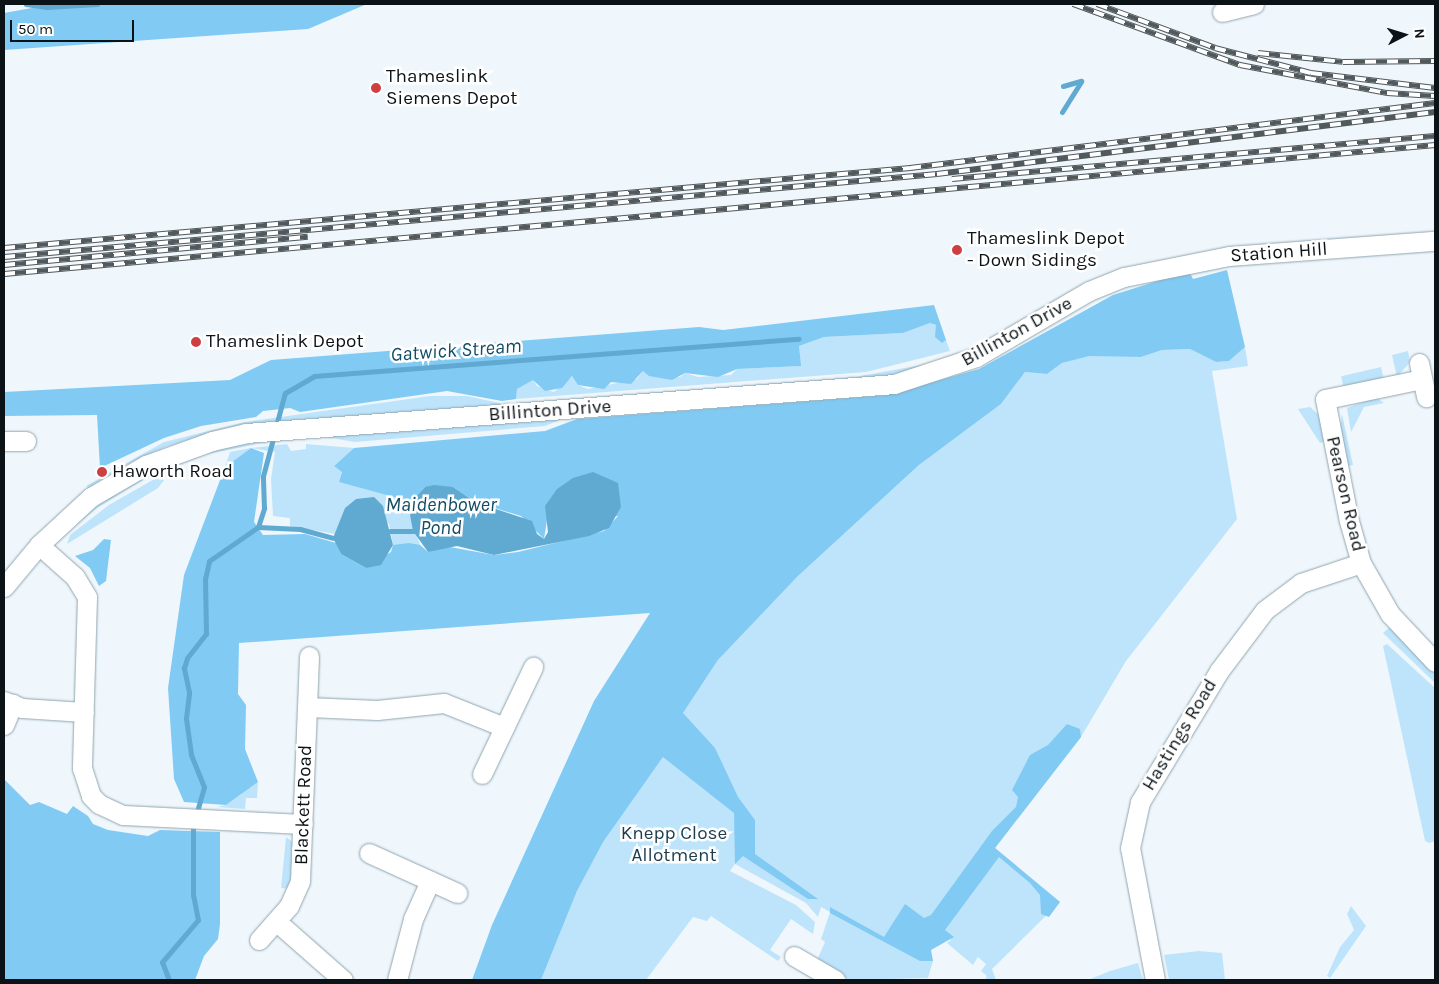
<!DOCTYPE html>
<html>
<head>
<meta charset="utf-8">
<style>
	body { margin:0 }
	#map { position:relative; width:1439px; height:984px; overflow:hidden; background:#eff7fc; font-family:Karla,sans-serif }
	div>[style] { position:absolute }
	[style*='--x'] { left:calc(var(--x)*1px); top:calc(var(--y)*1px); width:calc(var(--w)*1px); rotate:calc(var(--a)*1deg) }
	.green>* { inset:0; background:#bee4fb; transform-origin:0 0 }
	.forest>* { inset:0; background:#81caf3 }
	.water>* { inset:0; background:#60a9d1 }
	.stream>* { height:5px; margin:-2.5px; padding:0 2.5px; transform-origin:2.5px; border-radius:2.5px; background:#60a9d1 }
	.roads { filter:drop-shadow(0 0 1px #90a4af) drop-shadow(0 0 1px #90a4af) }
	.minor>* { height:19px; margin:-9.5px; padding:0 9.5px; transform-origin:9.5px; border-radius:9.5px; background:#fff }
	.rail>* { height:5.5px; margin-top:-2.75px; transform-origin:0; background:repeating-linear-gradient(90deg,#fff 0 11px,#52595d 0 22px); box-sizing:border-box; border-block:1px solid #52595d }
	.dots>* { width:14px; height:14px; translate:-50% -50%; box-sizing:border-box; border:2px solid #fff; border-radius:50% }
	span { translate:-50% -50%; white-space:nowrap; text-align:center; line-height:1.15; -webkit-text-stroke:5px #fff; paint-order:stroke }
	.poi-label { font-size:19px; color:#0c1317 }
	.left { translate:0 -50%; text-align:left }
	.street-label { font-size:19px; color:#0c1317 }
	.park-label { font-size:19px; color:#1b3d4e }
	.water-label { font-size:20px; color:#124d68; font-style:italic }
	.frame { position:absolute; inset:0; border:5px solid #0c1317; pointer-events:none }
	.north { position:absolute; left:1379px; top:10px; width:50px; height:50px; -webkit-text-stroke:4px #fff; paint-order:stroke; rotate:85deg; font-size:14px; font-weight:700; line-height:20px; text-align:center; color:#0c1317 }
	.north::after { content:''; display:block; margin:auto; width:18px; height:22px; background:#0c1317; clip-path:polygon(50% 0,100% 100%,50% 72%,0 100%) }
	.scale { position:absolute; left:10px; top:20px; width:124px; height:22px; box-sizing:border-box; border:2px solid #0c1317; border-top:0; padding-left:6px; font-size:15px; line-height:18px; white-space:nowrap; color:#0c1317; -webkit-text-stroke:4px #fff; paint-order:stroke }
</style>
</head>
<body>
<div id="map">
	<div class="green">
		<div style="clip-path:polygon(930px 323px,936px 325px,942px 343px,946px 340px,950px 351px,866px 372px,516px 399px,517px 389px,533px 379px,537px 386px,554px 392px,573px 376px,578px 385px,588px 389px,637px 379px,643px 371px,655px 377px,680px 377px,685px 373px,698px 377px,731px 375px,737px 369px,800px 366px,799px 346px,824px 337px,903px 333px)"></div>
		<div style="clip-path:polygon(1245px 347px,1248px 366px,1212px 371px,1237px 519px,1126px 661px,1081px 737px,995px 848px,1060px 902px,992px 969px,996px 980px,985px 980px,987px 976px,981px 971px,986px 964px,978px 957px,973px 965px,947px 943px,951px 940px,945px 931px,921px 961px,933px 961px,928px 978px,852px 980px,841px 977px,817px 960px,825px 942px,821px 939px,830px 912px,821px 907px,818px 917px,806px 903px,735px 864px,730px 871px,796px 905px,815px 922px,813px 934px,791px 919px,770px 950px,781px 957px,778px 961px,711px 916px,707px 921px,693px 917px,646px 980px,541px 980px,577px 891px,603px 841px,663px 757px,663px 743px,718px 660px,798px 576px,919px 465px,1001px 404px,1025px 372px,1047px 374px,1062px 363px,1089px 355px,1141px 357px,1162px 350px,1190px 349px,1216px 362px,1229px 361px)"></div>
		<div style="clip-path:polygon(1408px 351px,1410px 362px,1397px 377px,1392px 355px)"></div>
		<div style="clip-path:polygon(927px 364px,892px 377px,224px 429px,165px 447px,121px 467px,89px 488px,86px 486px,164px 442px,245px 422px,430px 396px,467px 396px,504px 404px,855px 377px)"></div>
		<div style="left:1381px;top:367px;width:13px;height:41px;rotate:77deg"></div>
		<div style="clip-path:polygon(1376px 397px,1384px 403px,1364px 407px,1351px 432px,1347px 408px)"></div>
		<div style="clip-path:polygon(1310px 407px,1321px 417px,1328px 441px,1320px 443px,1298px 409px)"></div>
		<div style="clip-path:polygon(1342px 414px,1353px 465px,1347px 466px,1340px 432px)"></div>
		<div style="clip-path:polygon(567px 417px,545px 426px,355px 442px,313px 435px)"></div>
		<div style="clip-path:polygon(287px 438px,207px 454px,151px 475px,97px 508px,65px 534px,96px 504px,150px 471px,207px 450px)"></div>
		<div style="clip-path:polygon(287px 444px,291px 451px,306px 449px,306px 444px,354px 448px,334px 466px,342px 471px,339px 482px,414px 499px,410px 515px,420px 545px,393px 545px,389px 524px,356px 499px,345px 508px,335px 534px,290px 526px,290px 518px,273px 516px,271px 479px,275px 452px,251px 448px,225px 467px,230px 452px,251px 448px)"></div>
		<div style="clip-path:polygon(163px 474px,165px 479px,158px 488px,67px 544px,70px 535px,109px 505px)"></div>
		<div style="clip-path:polygon(1390px 627px,1435px 672px,1435px 683px,1383px 633px)"></div>
		<div style="clip-path:polygon(1387px 644px,1435px 688px,1435px 841px,1429px 843px,1425px 841px,1383px 646px)"></div>
		<div style="clip-path:polygon(258px 782px,257px 798px,246px 798px,245px 809px,217px 807px,226px 805px)"></div>
		<div style="clip-path:polygon(286px 837px,294px 843px,295px 854px,290px 889px,281px 888px)"></div>
		<div style="clip-path:polygon(1351px 906px,1366px 926px,1330px 978px,1327px 976px,1340px 947px,1354px 930px,1347px 914px)"></div>
		<div style="clip-path:polygon(1199px 951px,1222px 953px,1225px 980px,1169px 980px,1164px 955px)"></div>
		<div style="clip-path:polygon(1138px 963px,1143px 980px,1088px 980px,1110px 971px)"></div>
	</div>
	<div class="forest">
		<div style="clip-path:polygon(54px 4px,367px 4px,308px 29px,4px 50px,4px 13px)"></div>
		<div style="clip-path:polygon(1227px 270px,1245px 347px,1229px 361px,1216px 362px,1190px 349px,1162px 350px,1141px 357px,1089px 356px,1062px 363px,1047px 374px,1025px 372px,1001px 404px,919px 465px,798px 576px,718px 660px,683px 713px,715px 748px,738px 797px,755px 820px,755px 854px,818px 899px,808px 899px,743px 856px,735px 864px,734px 813px,663px 757px,603px 842px,577px 891px,541px 980px,472px 980px,492px 925px,594px 701px,650px 613px,239px 643px,238px 694px,246px 705px,245px 749px,258px 782px,226px 805px,184px 802px,174px 779px,168px 688px,184px 575px,225px 467px,251px 448px,264px 453px,254px 522px,263px 535px,305px 534px,336px 543px,341px 554px,366px 568px,391px 552px,393px 545px,409px 543px,420px 545px,428px 552px,444px 546px,494px 555px,518px 552px,604px 531px,618px 516px,547px 520px,544px 539px,521px 516px,475px 502px,453px 487px,425px 487px,414px 499px,398px 498px,339px 482px,342px 472px,334px 466px,354px 448px,545px 431px,577px 419px,887px 395px,979px 369px,1113px 295px,1167px 278px,1190px 273px,1193px 279px)"></div>
		<div style="clip-path:polygon(934px 305px,946px 340px,942px 343px,935px 337px,936px 325px,930px 323px,903px 333px,824px 337px,799px 346px,801px 366px,737px 369px,718px 377px,685px 373px,672px 380px,649px 376px,643px 371px,631px 384px,611px 382px,604px 389px,578px 385px,572px 376px,562px 388px,545px 391px,533px 380px,517px 389px,516px 399px,502px 401px,447px 391px,300px 412px,290px 408px,263px 411px,256px 417px,201px 426px,164px 438px,100px 468px,97px 415px,4px 416px,4px 392px,230px 380px,271px 360px,699px 327px,723px 330px)"></div>
		<div style="clip-path:polygon(104px 539px,111px 540px,106px 581px,99px 586px,90px 568px,75px 556px,93px 550px)"></div>
		<div style="clip-path:polygon(1067px 724px,1080px 729px,1081px 737px,995px 848px,1060px 902px,1049px 917px,1041px 914px,1040px 895px,1030px 883px,999px 857px,945px 930px,954px 937px,931px 950px,933px 961px,920px 961px,830px 913px,830px 907px,884px 937px,905px 904px,924px 918px,931px 915px,992px 831px,1016px 807px,1018px 797px,1012px 790px,1030px 755px,1048px 745px)"></div>
		<div style="clip-path:polygon(4px 779px,30px 805px,39px 802px,67px 814px,73px 806px,88px 816px,93px 824px,108px 830px,148px 836px,160px 830px,220px 832px,220px 924px,218px 939px,204px 956px,195px 980px,4px 980px)"></div>
	</div>
	<div class="water">
		<div style="clip-path:polygon(593px 472px,618px 483px,621px 507px,609px 528px,589px 536px,494px 555px,457px 546px,428px 552px,413px 531px,410px 515px,414px 499px,425px 487px,434px 485px,453px 487px,475px 502px,532px 521px,537px 534px,544px 539px,548px 532px,545px 506px,557px 489px,573px 478px)"></div>
		<div style="clip-path:polygon(374px 497px,383px 506px,393px 545px,381px 565px,366px 568px,341px 554px,333px 538px,345px 508px,356px 499px)"></div>
	</div>
	<div class="stream">
		<div style="--x:26;--y:4;--w:21;--a:8"></div>
		<div style="--x:47;--y:7;--w:50;--a:-3.4"></div>
		<div style="--x:1063;--y:86;--w:19;--a:-16"></div>
		<div style="--x:1062;--y:112;--w:36;--a:-58"></div>
		<div style="--x:276;--y:426;--w:34;--a:-75"></div>
		<div style="--x:285;--y:393;--w:34;--a:-30"></div>
		<div style="--x:314;--y:376;--w:486;--a:-4.4"></div>
		<div style="--x:258;--y:527;--w:42;--a:2.7"></div>
		<div style="--x:300;--y:529;--w:34;--a:15"></div>
		<div style="--x:390;--y:531;--w:23;--a:0"></div>
		<div style="--x:196;--y:815;--w:29;--a:-74"></div>
		<div style="--x:204;--y:787;--w:35;--a:-112"></div>
		<div style="--x:191;--y:754;--w:36;--a:-98"></div>
		<div style="--x:186;--y:718;--w:26;--a:-83"></div>
		<div style="--x:189;--y:692;--w:25;--a:-102"></div>
		<div style="--x:184;--y:668;--w:10;--a:-73"></div>
		<div style="--x:187;--y:658;--w:31;--a:-52"></div>
		<div style="--x:206;--y:634;--w:55;--a:-91"></div>
		<div style="--x:205;--y:579;--w:18;--a:-77"></div>
		<div style="--x:209;--y:561;--w:60;--a:-34.8"></div>
		<div style="--x:258;--y:527;--w:20;--a:-72"></div>
		<div style="--x:264;--y:508;--w:32;--a:-92"></div>
		<div style="--x:263;--y:476;--w:42;--a:-75"></div>
		<div style="--x:169;--y:980;--w:19;--a:-111"></div>
		<div style="--x:162;--y:962;--w:55;--a:-49.4"></div>
		<div style="--x:198;--y:920;--w:25;--a:-101"></div>
		<div style="--x:193;--y:895;--w:72;--a:-90"></div>
	</div>
	<div class="roads">
		<div class="minor">
			<div style="--x:1222;--y:12;--w:33;--a:-14"></div>
			<div style="--x:1419;--y:363;--w:35;--a:78"></div>
			<div style="--x:1422;--y:379;--w:99;--a:168.3"></div>
			<div style="--x:1325;--y:399;--w:124;--a:78.9"></div>
			<div style="--x:1349;--y:521;--w:44;--a:74.1"></div>
			<div style="--x:1361;--y:563;--w:59;--a:60.4"></div>
			<div style="--x:1390;--y:614;--w:66;--a:46.8"></div>
			<div style="--x:4;--y:441;--w:22;--a:0"></div>
			<div style="--x:39;--y:545;--w:48;--a:41.6"></div>
			<div style="--x:75;--y:577;--w:23;--a:59"></div>
			<div style="--x:87;--y:597;--w:171;--a:91.7"></div>
			<div style="--x:82;--y:768;--w:29;--a:72"></div>
			<div style="--x:91;--y:796;--w:11;--a:45"></div>
			<div style="--x:99;--y:804;--w:26;--a:25"></div>
			<div style="--x:123;--y:815;--w:180;--a:2.9"></div>
			<div style="--x:4;--y:587;--w:55;--a:-50.2"></div>
			<div style="--x:39;--y:545;--w:71;--a:-42.7"></div>
			<div style="--x:91;--y:497;--w:64;--a:-30.2"></div>
			<div style="--x:146;--y:465;--w:70;--a:-20"></div>
			<div style="--x:212;--y:441;--w:35;--a:-13"></div>
			<div style="--x:246;--y:433;--w:650;--a:-4.32"></div>
			<div style="--x:894;--y:384;--w:86;--a:-18.2"></div>
			<div style="--x:976;--y:357;--w:131;--a:-30.3"></div>
			<div style="--x:1089;--y:291;--w:38;--a:-22"></div>
			<div style="--x:1124;--y:277;--w:107;--a:-11.3"></div>
			<div style="--x:1229;--y:256;--w:207;--a:-4.2"></div>
			<div style="--x:4;--y:701;--w:19;--a:21"></div>
			<div style="--x:22;--y:708;--w:62;--a:3.7"></div>
			<div style="--x:308;--y:707;--w:69;--a:2.5"></div>
			<div style="--x:377;--y:710;--w:67;--a:-6"></div>
			<div style="--x:444;--y:703;--w:65;--a:21.8"></div>
			<div style="--x:4;--y:725;--w:23;--a:-67"></div>
			<div style="--x:482;--y:774;--w:119;--a:-64.5"></div>
			<div style="--x:369;--y:853;--w:97;--a:24.4"></div>
			<div style="--x:277;--y:922;--w:88;--a:41.3"></div>
			<div style="--x:259;--y:940;--w:45;--a:-48.6"></div>
			<div style="--x:289;--y:906;--w:27;--a:-66"></div>
			<div style="--x:300;--y:881;--w:225;--a:-87.7"></div>
			<div style="--x:794;--y:956;--w:48;--a:30.3"></div>
			<div style="--x:397;--y:980;--w:63;--a:-75.3"></div>
			<div style="--x:413;--y:919;--w:42;--a:-65.9"></div>
			<div style="--x:1155;--y:980;--w:134;--a:-100.7"></div>
			<div style="--x:1130;--y:848;--w:47;--a:-77.7"></div>
			<div style="--x:1140;--y:802;--w:153;--a:-58.9"></div>
			<div style="--x:1219;--y:671;--w:76;--a:-53"></div>
			<div style="--x:1265;--y:610;--w:45;--a:-36.9"></div>
			<div style="--x:1301;--y:583;--w:63;--a:-18.4"></div>
		</div>
	</div>
	<div class="rail">
		<div style="--x:1073;--y:4;--w:178;--a:20.1"></div>
		<div style="--x:1240;--y:65;--w:150;--a:10.8"></div>
		<div style="--x:1387;--y:93;--w:48;--a:3.6"></div>
		<div style="--x:1097;--y:4;--w:126;--a:20.4"></div>
		<div style="--x:1215;--y:48;--w:99;--a:14.6"></div>
		<div style="--x:1311;--y:73;--w:125;--a:6.9"></div>
		<div style="--x:1258;--y:53;--w:85;--a:6"></div>
		<div style="--x:1343;--y:62;--w:92;--a:-0.6"></div>
		<div style="--x:952;--y:179;--w:485;--a:-5.1"></div>
		<div style="--x:4;--y:248;--w:910;--a:-5.05"></div>
		<div style="--x:910;--y:168;--w:529;--a:-7.06"></div>
		<div style="--x:4;--y:257;--w:937;--a:-5.08"></div>
		<div style="--x:937;--y:174;--w:502;--a:-7.1"></div>
		<div style="--x:4;--y:265;--w:305;--a:-5.3"></div>
		<div style="--x:4;--y:274;--w:1437;--a:-5.15"></div>
	</div>
	<div class="dots">
		<div style="left:376px;top:88px;background:#ce3f41"></div>
		<div style="left:957px;top:250px;background:#ce3f41"></div>
		<div style="left:196px;top:342px;background:#ce3f41"></div>
		<div style="left:102px;top:472px;background:#ce3f41"></div>
	</div>
	<div class="poi-label">
		<span class="left" style="left:386px;top:88px">Thameslink<br>Siemens Depot</span>
		<span class="left" style="left:967px;top:250px">Thameslink Depot<br>- Down Sidings</span>
		<span class="left" style="left:206px;top:342px">Thameslink Depot</span>
		<span class="left" style="left:112px;top:472px">Haworth Road</span>
	</div>
	<div class="street-label">
		<span style="left:1279px;top:253px;rotate:-4deg">Station Hill</span>
		<span style="left:1017px;top:332px;rotate:-29deg">Billinton Drive</span>
		<span style="left:550px;top:411px;rotate:-4deg">Billinton Drive</span>
		<span style="left:1345px;top:494px;rotate:77deg">Pearson Road</span>
		<span style="left:1180px;top:735px;rotate:-59deg">Hastings Road</span>
		<span style="left:304px;top:805px;rotate:-88deg">Blackett Road</span>
	</div>
	<div class="park-label">
		<span style="left:674px;top:845px">Knepp Close<br>Allotment</span>
	</div>
	<div class="water-label">
		<span style="left:456px;top:350px;rotate:-4deg">Gatwick Stream</span>
		<span style="left:441px;top:516px">Maidenbower<br>Pond</span>
	</div>
	<div class="frame"></div>
	<div class="north">N</div>
	<div class="scale">50 m</div>
</div>
</body>
</html>
